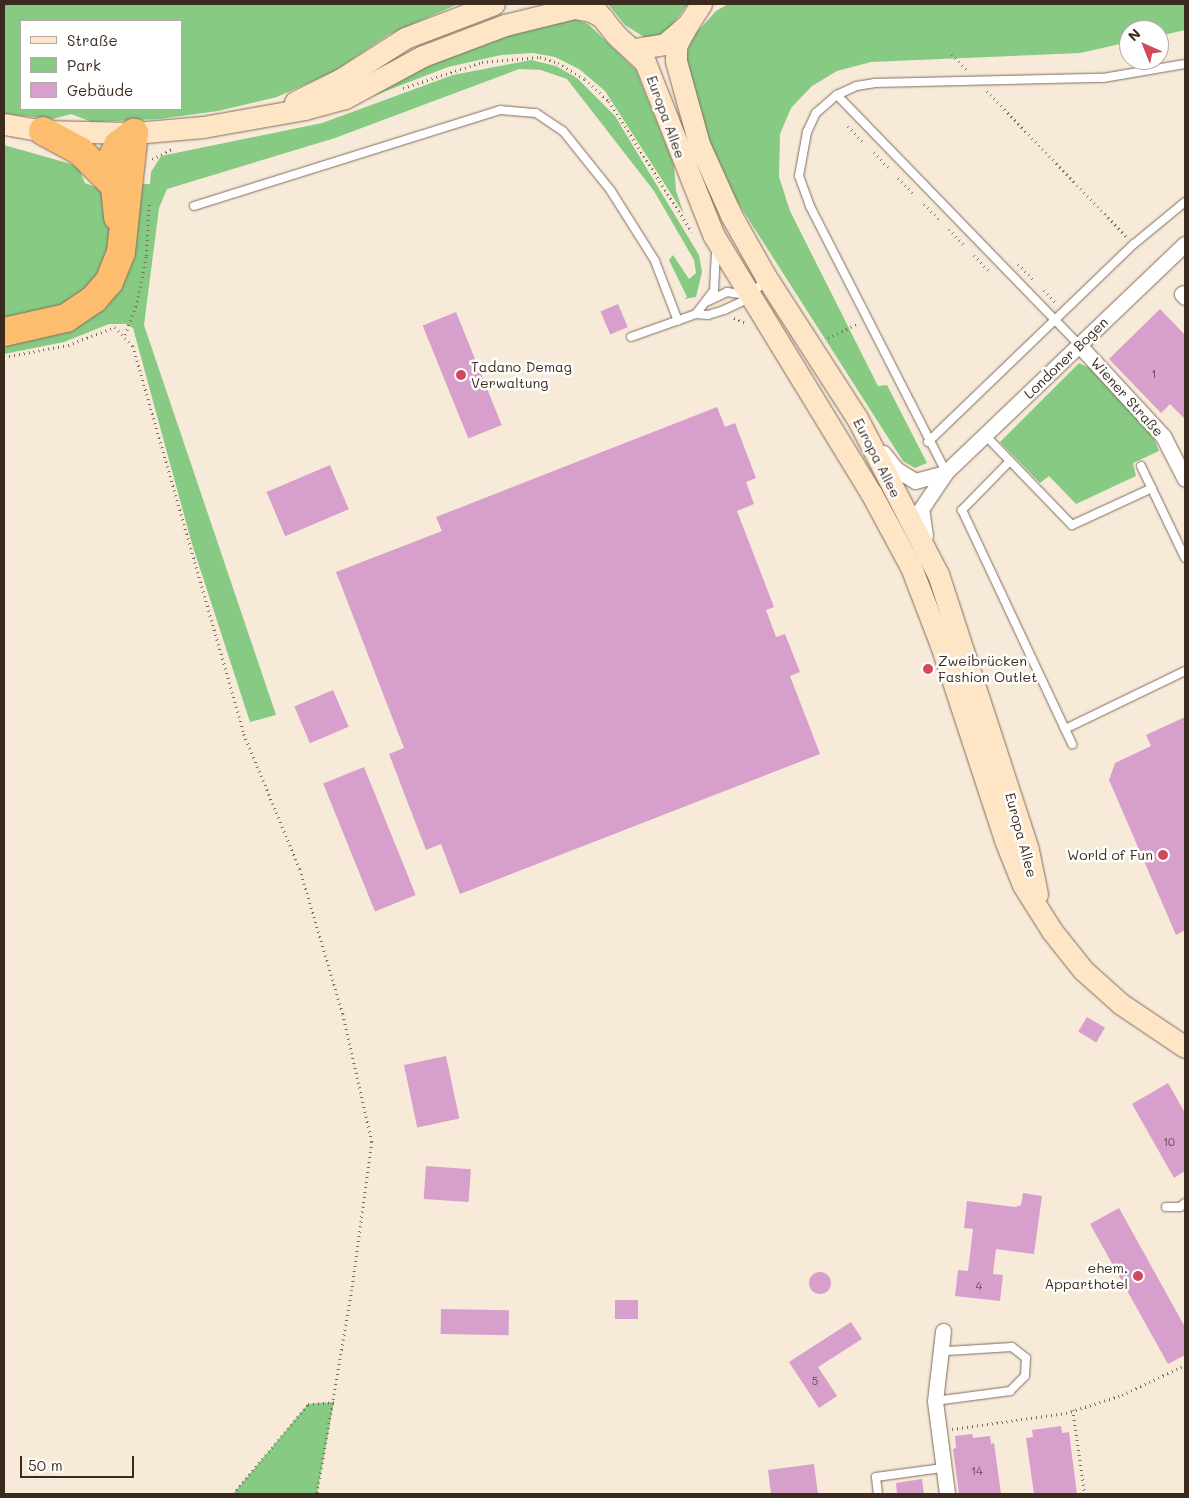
<!DOCTYPE html>
<html>
<head>
<meta charset="utf-8">
<style>
	body { margin:0 }
	#map { position:relative; width:1189px; height:1498px; overflow:hidden; background:#f8ead8; font-family:Mali,sans-serif }
	div>[style] { position:absolute }
	[style*='--x'] { left:calc(var(--x)*1px); top:calc(var(--y)*1px); width:calc(var(--w)*1px); rotate:calc(var(--a)*1deg) }
	.green>* { inset:0; background:#87ca83 }
	.building>* { inset:0; background:#d79fcb; transform-origin:0 0 }
	.round { border-radius:50% }
	.path>* { height:2.5px; margin-top:-1.25px; transform-origin:0; background:repeating-linear-gradient(90deg,#7d6d5f 0 1px,transparent 0 5px) }
	.roads { filter:drop-shadow(0 0 1px #7d6d5f) drop-shadow(0 0 1px #7d6d5f) }
	.lane>* { height:8px; margin:-4px; padding:0 4px; transform-origin:4px; border-radius:4px; background:#fff }
	.street>* { height:15px; margin:-7.5px; padding:0 7.5px; transform-origin:7.5px; border-radius:7.5px; background:#fff }
	.secondary>* { height:21px; margin:-10.5px; padding:0 10.5px; transform-origin:10.5px; border-radius:10.5px; background:#fee5c5 }
	.highway>* { height:28px; margin:-14px; padding:0 14px; transform-origin:14px; border-radius:14px; background:#fcbd6f }
	.dots>* { width:14px; height:14px; translate:-50% -50%; box-sizing:border-box; border:2px solid #fff; border-radius:50% }
	span { translate:-50% -50%; white-space:nowrap; text-align:center; line-height:1.15; -webkit-text-stroke:5px #fff; paint-order:stroke }
	.number-label { font-size:11px; color:#624749 }
	.number-label span { -webkit-text-stroke-width:0 }
	.street-label { font-size:14px; color:#3b2a1e }
	.poi-label { font-size:14px; color:#3b2a1e }
	.left { translate:0 -50%; text-align:left }
	.right { translate:-100% -50%; text-align:right }
	.frame { position:absolute; inset:0; border:5px solid #3b2a1e; pointer-events:none }
	.legend { position:absolute; left:20px; top:20px; width:162px; height:90px; box-sizing:border-box; background:#fff; border:1px solid #b1aaa5; margin:0; padding:6px 9px; list-style:none; font-size:15px; color:#3b2a1e }
	.legend li { display:flex; align-items:center; gap:10px; height:25px }
	.legend b { width:25px; border:1px solid #b1aaa5 }
	.north { position:absolute; left:1119px; top:20px; width:50px; height:50px; box-sizing:border-box; background:#fff; border:1px solid #b1aaa5; border-radius:50%; rotate:316deg; font-size:14px; font-weight:700; line-height:20px; text-align:center; color:#3b2a1e }
	.north::after { content:''; display:block; margin:auto; width:18px; height:22px; background:#d1495b; clip-path:polygon(50% 0,100% 100%,50% 72%,0 100%) }
	.scale { position:absolute; left:20px; top:1456px; width:114px; height:22px; box-sizing:border-box; border:2px solid #3b2a1e; border-top:0; padding-left:6px; font-size:15px; line-height:18px; white-space:nowrap; color:#3b2a1e; -webkit-text-stroke:4px #fff; paint-order:stroke }
</style>
</head>
<body>
<div id="map">
	<div class="green">
		<div style="clip-path:polygon(evenodd,9px 4px,458px 4px,388px 35px,333px 72px,277px 97px,218px 111px,159px 119px,92px 122px,71px 114px,53px 119px,4px 114px,4px 5px,9px 4px,21px 21px,181px 21px,181px 109px,21px 109px,21px 21px)"></div>
		<div style="clip-path:polygon(608px 4px,688px 4px,662px 38px,647px 39px,625px 25px)"></div>
		<div style="clip-path:polygon(728px 4px,1185px 4px,1185px 30px,1159px 36px,1159px 30px,1129px 30px,1129px 42px,1080px 53px,871px 62px,837px 71px,812px 86px,791px 108px,780px 134px,779px 177px,790px 211px,878px 386px,887px 385px,927px 463px,915px 468px,903px 461px,726px 184px,699px 117px,685px 65px,689px 44px,697px 32px,716px 11px)"></div>
		<div style="clip-path:polygon(575px 19px,588px 24px,636px 70px,674px 165px,676px 191px,684px 214px,605px 91px,579px 69px,555px 57px,533px 53px,501px 55px,448px 67px,360px 101px,360px 96px,454px 53px,513px 33px)"></div>
		<div style="clip-path:polygon(531px 60px,556px 66px,577px 78px,615px 116px,699px 255px,702px 272px,696px 297px,684px 299px,687px 297px,669px 260px,673px 255px,689px 279px,696px 273px,694px 260px,654px 191px,567px 79px,541px 70px,519px 69px,335px 138px,167px 189px,159px 208px,144px 325px,276px 715px,250px 722px,192px 544px,133px 328px,126px 324px,109px 324px,64px 342px,4px 354px,4px 342px,77px 325px,138px 184px,150px 184px,151px 172px,161px 156px,322px 123px,453px 75px)"></div>
		<div style="clip-path:polygon(4px 145px,71px 164px,79px 169px,85px 183px,103px 190px,110px 214px,111px 243px,96px 281px,67px 305px,4px 323px)"></div>
		<div style="clip-path:polygon(1079px 363px,1090px 368px,1153px 436px,1159px 451px,1133px 463px,1136px 476px,1076px 504px,1049px 476px,1040px 483px,1000px 442px)"></div>
		<div style="clip-path:polygon(334px 1402px,317px 1494px,233px 1494px,308px 1404px)"></div>
	</div>
	<div class="building">
		<div style="left:618px;top:304px;width:25px;height:19px;rotate:67deg"></div>
		<div style="clip-path:polygon(1160px 309px,1185px 335px,1185px 419px,1170px 404px,1161px 413px,1109px 359px)"></div>
		<div style="left:456px;top:312px;width:122px;height:36px;rotate:68deg"></div>
		<div style="clip-path:polygon(717px 407px,725px 427px,735px 423px,756px 478px,746px 482px,754px 504px,737px 511px,774px 607px,766px 610px,776px 637px,785px 634px,800px 672px,790px 676px,820px 754px,460px 894px,441px 844px,426px 850px,389px 754px,404px 748px,336px 572px,442px 531px,436px 517px)"></div>
		<div style="left:330px;top:465px;width:48px;height:69px;rotate:67deg"></div>
		<div style="left:333px;top:690px;width:40px;height:42px;rotate:67deg"></div>
		<div style="clip-path:polygon(1185px 717px,1185px 930px,1176px 935px,1109px 780px,1115px 763px,1151px 746px,1146px 735px)"></div>
		<div style="left:364px;top:767px;width:138px;height:44px;rotate:68deg"></div>
		<div style="left:1087px;top:1017px;width:21px;height:17px;rotate:31deg"></div>
		<div style="left:446px;top:1056px;width:64px;height:43px;rotate:78deg"></div>
		<div style="clip-path:polygon(1168px 1083px,1185px 1113px,1185px 1171px,1174px 1178px,1132px 1104px)"></div>
		<div style="left:426px;top:1166px;width:45px;height:33px;rotate:4deg"></div>
		<div style="clip-path:polygon(1023px 1193px,1042px 1196px,1034px 1254px,996px 1249px,993px 1274px,1003px 1275px,1000px 1301px,955px 1296px,958px 1270px,968px 1271px,973px 1229px,964px 1228px,967px 1201px,1015px 1207px,1021px 1205px)"></div>
		<div style="clip-path:polygon(1119px 1208px,1185px 1327px,1185px 1355px,1168px 1364px,1090px 1224px)"></div>
		<div class="round" style="left:809px;top:1272px;width:22px;height:22px"></div>
		<div style="left:615px;top:1300px;width:23px;height:19px"></div>
		<div style="left:441px;top:1309px;width:68px;height:25px;rotate:1deg"></div>
		<div style="clip-path:polygon(851px 1322px,862px 1339px,818px 1367px,837px 1396px,819px 1408px,789px 1362px)"></div>
		<div style="clip-path:polygon(1061px 1426px,1062px 1433px,1069px 1432px,1077px 1494px,1034px 1494px,1026px 1438px,1033px 1437px,1032px 1430px)"></div>
		<div style="clip-path:polygon(972px 1434px,973px 1438px,990px 1436px,991px 1444px,994px 1443px,1001px 1494px,959px 1494px,953px 1449px,956px 1448px,955px 1436px)"></div>
		<div style="clip-path:polygon(814px 1464px,818px 1494px,771px 1494px,768px 1470px)"></div>
		<div style="clip-path:polygon(922px 1479px,924px 1494px,897px 1494px,896px 1483px)"></div>
	</div>
	<div class="path">
		<div style="--x:952;--y:54;--w:21;--a:47"></div>
		<div style="--x:403;--y:88;--w:83;--a:-18.2"></div>
		<div style="--x:482;--y:62;--w:58;--a:-4.9"></div>
		<div style="--x:540;--y:57;--w:19;--a:18"></div>
		<div style="--x:558;--y:63;--w:31;--a:31"></div>
		<div style="--x:585;--y:79;--w:33;--a:43"></div>
		<div style="--x:609;--y:101;--w:155;--a:57.6"></div>
		<div style="--x:987;--y:91;--w:202;--a:46.2"></div>
		<div style="--x:848;--y:126;--w:23;--a:47"></div>
		<div style="--x:874;--y:152;--w:23;--a:47"></div>
		<div style="--x:152;--y:159;--w:22;--a:-27"></div>
		<div style="--x:898;--y:178;--w:23;--a:45"></div>
		<div style="--x:924;--y:204;--w:23;--a:45"></div>
		<div style="--x:949;--y:229;--w:23;--a:47"></div>
		<div style="--x:974;--y:255;--w:23;--a:47"></div>
		<div style="--x:1018;--y:264;--w:23;--a:45"></div>
		<div style="--x:1044;--y:290;--w:19;--a:47"></div>
		<div style="--x:734;--y:318;--w:12;--a:24"></div>
		<div style="--x:125;--y:335;--w:35;--a:-70"></div>
		<div style="--x:137;--y:302;--w:47;--a:-78.9"></div>
		<div style="--x:146;--y:256;--w:52;--a:-86.7"></div>
		<div style="--x:828;--y:338;--w:34;--a:-26"></div>
		<div style="--x:4;--y:357;--w:65;--a:-10.6"></div>
		<div style="--x:68;--y:345;--w:50;--a:-21"></div>
		<div style="--x:115;--y:327;--w:26;--a:47"></div>
		<div style="--x:133;--y:346;--w:404;--a:74"></div>
		<div style="--x:244;--y:734;--w:146;--a:67.5"></div>
		<div style="--x:300;--y:869;--w:151;--a:73.5"></div>
		<div style="--x:343;--y:1014;--w:131;--a:77.2"></div>
		<div style="--x:372;--y:1142;--w:149;--a:97.7"></div>
		<div style="--x:352;--y:1290;--w:207;--a:99.7"></div>
		<div style="--x:1073;--y:1410;--w:85;--a:81.9"></div>
		<div style="--x:952;--y:1429;--w:115;--a:-8"></div>
		<div style="--x:1066;--y:1413;--w:59;--a:-17.8"></div>
		<div style="--x:1122;--y:1395;--w:70;--a:-25.5"></div>
		<div style="--x:233;--y:1494;--w:117;--a:-50.2"></div>
		<div style="--x:308;--y:1404;--w:26;--a:-4"></div>
	</div>
	<div class="roads">
		<div class="lane">
			<div style="--x:837;--y:95;--w:348;--a:45.9"></div>
			<div style="--x:194;--y:206;--w:321;--a:-17.4"></div>
			<div style="--x:500;--y:110;--w:36;--a:5"></div>
			<div style="--x:536;--y:113;--w:32;--a:34"></div>
			<div style="--x:563;--y:131;--w:77;--a:51.3"></div>
			<div style="--x:611;--y:191;--w:83;--a:57.8"></div>
			<div style="--x:655;--y:261;--w:64;--a:69"></div>
			<div style="--x:708;--y:301;--w:21;--a:-25"></div>
			<div style="--x:727;--y:292;--w:18;--a:9"></div>
			<div style="--x:696;--y:314;--w:30;--a:-53"></div>
			<div style="--x:714;--y:290;--w:37;--a:-87"></div>
			<div style="--x:631;--y:337;--w:69;--a:-19.5"></div>
			<div style="--x:696;--y:314;--w:12;--a:5"></div>
			<div style="--x:708;--y:315;--w:17;--a:-17"></div>
			<div style="--x:724;--y:310;--w:29;--a:-25"></div>
			<div style="--x:750;--y:298;--w:24;--a:-52"></div>
			<div style="--x:985;--y:435;--w:125;--a:46"></div>
			<div style="--x:1072;--y:525;--w:88;--a:-24.8"></div>
			<div style="--x:928;--y:442;--w:286;--a:-43.9"></div>
			<div style="--x:1134;--y:244;--w:66;--a:-39.5"></div>
			<div style="--x:1010;--y:461;--w:69;--a:134.4"></div>
			<div style="--x:962;--y:510;--w:259;--a:64.8"></div>
			<div style="--x:1141;--y:466;--w:102;--a:64.4"></div>
			<div style="--x:946;--y:472;--w:299;--a:-117.1"></div>
			<div style="--x:810;--y:206;--w:32;--a:-110"></div>
			<div style="--x:799;--y:176;--w:45;--a:-79.7"></div>
			<div style="--x:807;--y:132;--w:21;--a:-65"></div>
			<div style="--x:816;--y:113;--w:28;--a:-41"></div>
			<div style="--x:837;--y:95;--w:21;--a:-25"></div>
			<div style="--x:856;--y:86;--w:18;--a:-9"></div>
			<div style="--x:874;--y:83;--w:229;--a:-1.3"></div>
			<div style="--x:1103;--y:78;--w:83;--a:-9.7"></div>
			<div style="--x:1065;--y:729;--w:133;--a:-25.8"></div>
			<div style="--x:1166;--y:1207;--w:14;--a:0"></div>
			<div style="--x:1180;--y:1207;--w:6;--a:-39"></div>
			<div style="--x:935;--y:1401;--w:76;--a:-7.6"></div>
			<div style="--x:1010;--y:1391;--w:21;--a:-45"></div>
			<div style="--x:1025;--y:1376;--w:18;--a:-87"></div>
			<div style="--x:1026;--y:1358;--w:18;--a:-142"></div>
			<div style="--x:1012;--y:1347;--w:65;--a:176.5"></div>
			<div style="--x:947;--y:1351;--w:8;--a:140"></div>
			<div style="--x:878;--y:1494;--w:17;--a:-97"></div>
			<div style="--x:876;--y:1477;--w:68;--a:-7.7"></div>
		</div>
		<div class="street">
			<div style="--x:1185;--y:293;--w:3;--a:162"></div>
			<div style="--x:1182;--y:294;--w:4;--a:45"></div>
			<div style="--x:1079;--y:345;--w:124;--a:47.3"></div>
			<div style="--x:1163;--y:436;--w:48;--a:62.9"></div>
			<div style="--x:883;--y:453;--w:22;--a:51"></div>
			<div style="--x:897;--y:470;--w:21;--a:31"></div>
			<div style="--x:915;--y:481;--w:30;--a:-15"></div>
			<div style="--x:925;--y:536;--w:27;--a:-98"></div>
			<div style="--x:921;--y:509;--w:45;--a:-56"></div>
			<div style="--x:946;--y:472;--w:330;--a:-43.7"></div>
			<div style="--x:943;--y:1331;--w:70;--a:96.5"></div>
			<div style="--x:935;--y:1401;--w:94;--a:82.6"></div>
		</div>
		<div class="secondary">
			<div style="--x:591;--y:4;--w:40;--a:51"></div>
			<div style="--x:616;--y:35;--w:40;--a:43"></div>
			<div style="--x:645;--y:62;--w:187;--a:68.4"></div>
			<div style="--x:714;--y:236;--w:301;--a:58.6"></div>
			<div style="--x:871;--y:493;--w:84;--a:61.6"></div>
			<div style="--x:911;--y:567;--w:84;--a:69"></div>
			<div style="--x:941;--y:645;--w:205;--a:71.8"></div>
			<div style="--x:1005;--y:840;--w:48;--a:68.2"></div>
			<div style="--x:1023;--y:885;--w:54;--a:57.8"></div>
			<div style="--x:1052;--y:931;--w:50;--a:51.5"></div>
			<div style="--x:1083;--y:970;--w:51;--a:41.8"></div>
			<div style="--x:1121;--y:1004;--w:77;--a:33.9"></div>
			<div style="--x:688;--y:24;--w:25;--a:119"></div>
			<div style="--x:676;--y:46;--w:15;--a:90"></div>
			<div style="--x:676;--y:61;--w:86;--a:74.5"></div>
			<div style="--x:699;--y:144;--w:78;--a:65.7"></div>
			<div style="--x:731;--y:215;--w:71;--a:60.6"></div>
			<div style="--x:766;--y:277;--w:168;--a:57.2"></div>
			<div style="--x:857;--y:418;--w:176;--a:62.6"></div>
			<div style="--x:938;--y:574;--w:290;--a:71.9"></div>
			<div style="--x:1028;--y:850;--w:45;--a:78.4"></div>
			<div style="--x:634;--y:49;--w:31;--a:-9"></div>
			<div style="--x:665;--y:44;--w:30;--a:-41"></div>
			<div style="--x:688;--y:24;--w:24;--a:-57"></div>
			<div style="--x:295;--y:102;--w:51;--a:-26.6"></div>
			<div style="--x:341;--y:79;--w:76;--a:-32.6"></div>
			<div style="--x:405;--y:38;--w:95;--a:-20.9"></div>
			<div style="--x:4;--y:124;--w:40;--a:10"></div>
			<div style="--x:43;--y:131;--w:91;--a:1.3"></div>
			<div style="--x:134;--y:133;--w:69;--a:-5"></div>
			<div style="--x:203;--y:127;--w:104;--a:-10"></div>
			<div style="--x:305;--y:109;--w:41;--a:-15.4"></div>
			<div style="--x:345;--y:98;--w:89;--a:-28.3"></div>
			<div style="--x:423;--y:56;--w:88;--a:-20.7"></div>
			<div style="--x:505;--y:25;--w:71;--a:-13.8"></div>
			<div style="--x:574;--y:8;--w:17;--a:10"></div>
			<div style="--x:591;--y:11;--w:14;--a:30"></div>
		</div>
		<div class="highway">
			<div style="--x:43;--y:131;--w:42;--a:28.4"></div>
			<div style="--x:80;--y:151;--w:45;--a:45"></div>
			<div style="--x:118;--y:217;--w:59;--a:-95.8"></div>
			<div style="--x:112;--y:158;--w:14;--a:-65"></div>
			<div style="--x:118;--y:145;--w:20;--a:-37"></div>
			<div style="--x:4;--y:332;--w:64;--a:-12.7"></div>
			<div style="--x:66;--y:318;--w:34;--a:-34"></div>
			<div style="--x:94;--y:299;--w:23;--a:-49"></div>
			<div style="--x:109;--y:282;--w:32;--a:-68"></div>
			<div style="--x:121;--y:252;--w:120;--a:-83.8"></div>
		</div>
	</div>
	<div class="dots">
		<div style="left:461px;top:375px;background:#d1495b"></div>
		<div style="left:928px;top:669px;background:#d1495b"></div>
		<div style="left:1163px;top:855px;background:#d1495b"></div>
		<div style="left:1138px;top:1276px;background:#d1495b"></div>
	</div>
	<div class="number-label">
		<span style="left:1154px;top:374px">1</span>
		<span style="left:1169px;top:1142px">10</span>
		<span style="left:979px;top:1286px">4</span>
		<span style="left:815px;top:1381px">5</span>
		<span style="left:977px;top:1471px">14</span>
	</div>
	<div class="street-label">
		<span style="left:666px;top:117px;rotate:70deg">Europa Allee</span>
		<span style="left:1066px;top:358px;rotate:-44deg">Londoner Bogen</span>
		<span style="left:1127px;top:397px;rotate:48deg">Wiener Straße</span>
		<span style="left:877px;top:458px;rotate:63deg">Europa Allee</span>
		<span style="left:1021px;top:835px;rotate:75deg">Europa Allee</span>
	</div>
	<div class="poi-label">
		<span class="left" style="left:471px;top:375px">Tadano Demag<br>Verwaltung</span>
		<span class="left" style="left:938px;top:669px">Zweibrücken<br>Fashion Outlet</span>
		<span class="right" style="left:1153px;top:855px">World of Fun</span>
		<span class="right" style="left:1128px;top:1276px">ehem.<br>Apparthotel</span>
	</div>
	<div class="frame"></div>
	<ul class="legend">
	<li><b style="height:6px;background:#fee5c5"></b>Straße</li>
	<li><b style="height:14px;background:#87ca83"></b>Park</li>
	<li><b style="height:14px;background:#d79fcb"></b>Gebäude</li>
	</ul>
	<div class="north">N</div>
	<div class="scale">50 m</div>
</div>
</body>
</html>
